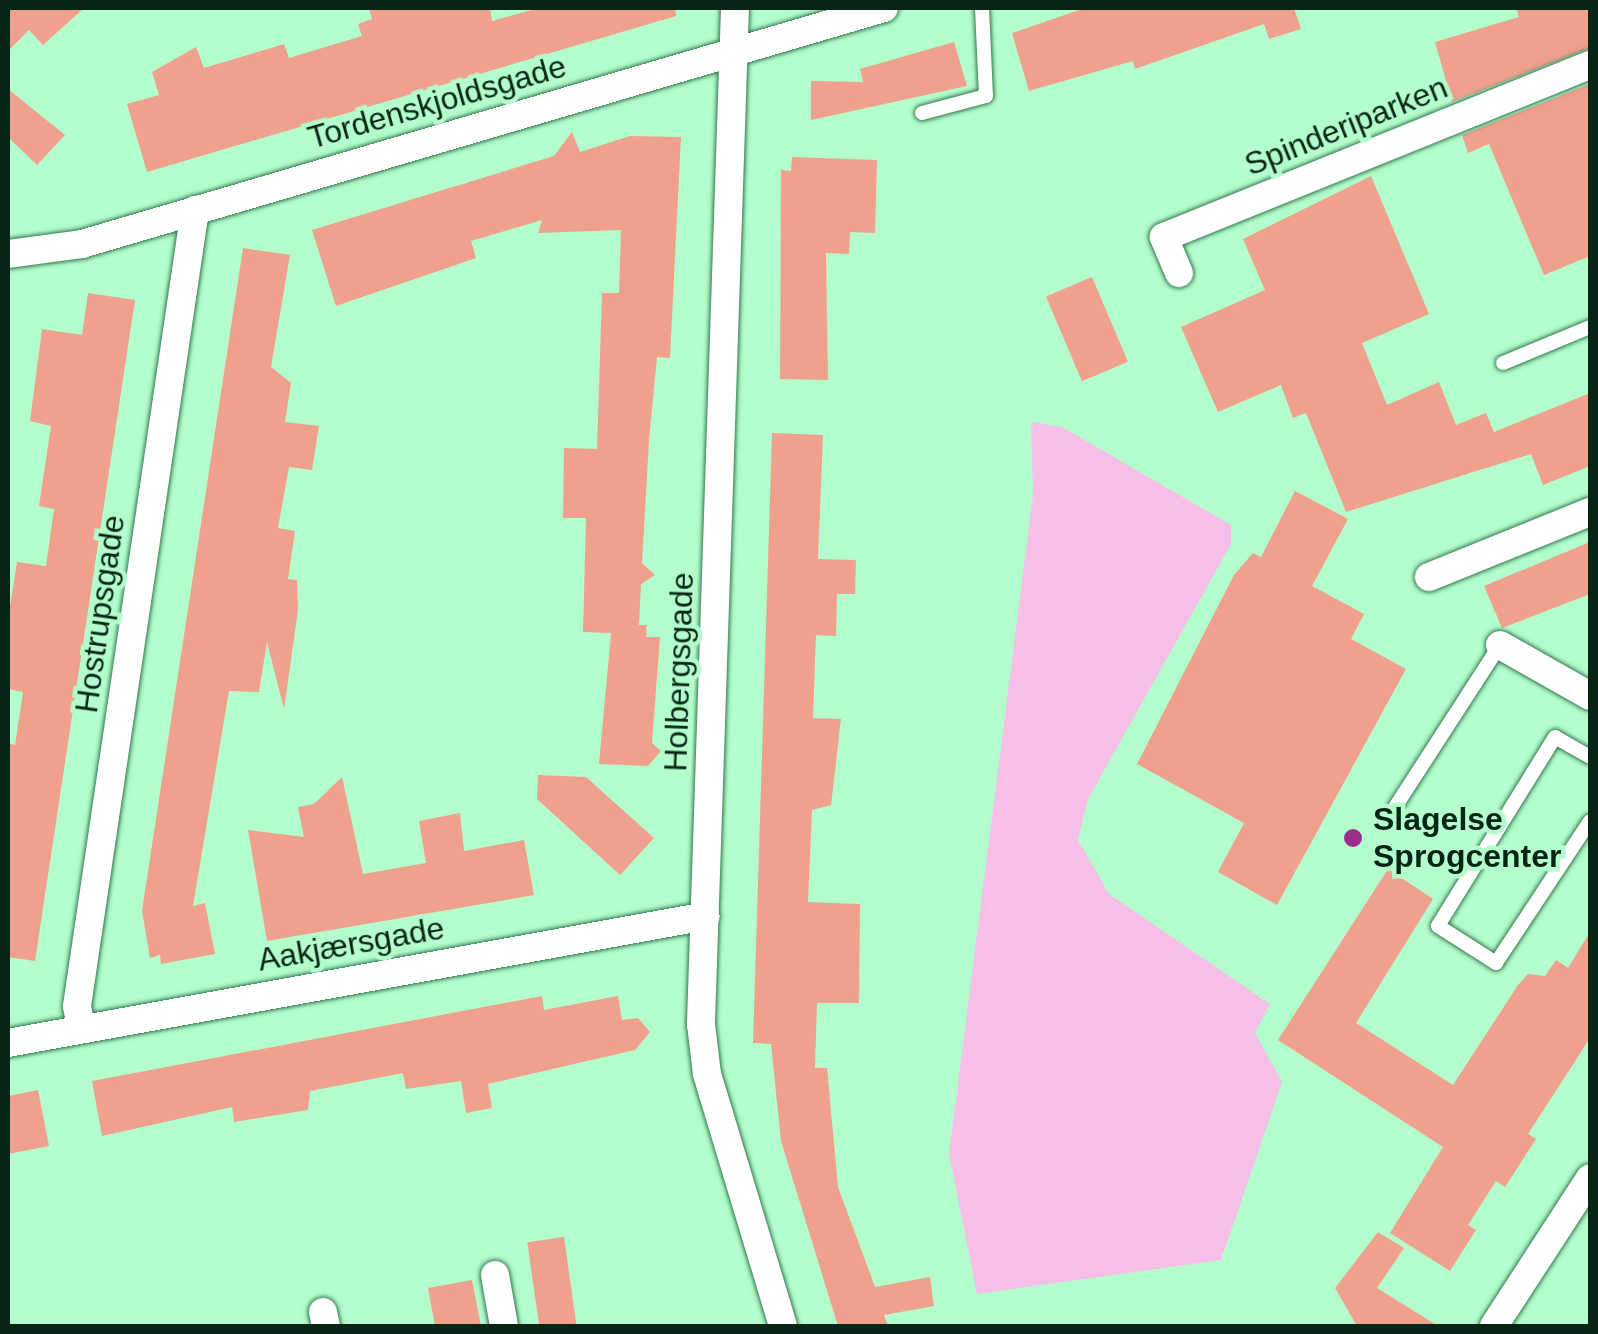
<!DOCTYPE html>
<html>
<head>
<meta charset="utf-8">
<style>
	body { margin:0 }
	#map { position:relative; width:1598px; height:1334px; overflow:hidden; background:#b4fdcc; font-family:Arial,sans-serif }
	div>[style] { position:absolute }
	[style*='--x'] { left:calc(var(--x)*1px); top:calc(var(--y)*1px); width:calc(var(--w)*1px); rotate:calc(var(--a)*1deg) }
	.green>* { inset:0; background:#f5bfe8 }
	.building>* { inset:0; background:#efa18d; transform-origin:0 0 }
	.roads { filter:drop-shadow(0 0 2px #31784e) drop-shadow(0 0 2px #31784e) }
	.service>* { height:14px; margin:-7px; padding:0 7px; transform-origin:7px; border-radius:7px; background:#fff }
	.minor>* { height:28px; margin:-14px; padding:0 14px; transform-origin:14px; border-radius:14px; background:#fff }
	.dots>* { width:28px; height:28px; translate:-50% -50%; box-sizing:border-box; border:5px solid #b4fdcc; border-radius:50% }
	span { translate:-50% -50%; white-space:nowrap; text-align:center; line-height:1.15; -webkit-text-stroke:9px #b4fdcc; paint-order:stroke }
	.street-label { font-size:32px; color:#072514 }
	.poi-label { font-size:32px; color:#072514; font-weight:700 }
	.left { translate:0 -50%; text-align:left }
	.frame { position:absolute; inset:0; border:10px solid #072514; pointer-events:none }
</style>
</head>
<body>
<div id="map">
	<div class="green">
		<div style="clip-path:polygon(1031px 422px,1062px 427px,1231px 525px,1231px 544px,1088px 799px,1078px 840px,1109px 894px,1270px 1004px,1255px 1033px,1282px 1082px,1221px 1260px,977px 1294px,949px 1154px,1033px 495px)"></div>
	</div>
	<div class="building">
		<div style="clip-path:polygon(8px 8px,84px 8px,43px 45px,29px 30px,8px 51px)"></div>
		<div style="clip-path:polygon(369px 8px,490px 8px,492px 21px,539px 8px,675px 8px,676px 16px,147px 172px,127px 104px,159px 95px,152px 72px,196px 47px,204px 68px,284px 44px,289px 58px,362px 36px,358px 24px,372px 19px)"></div>
		<div style="clip-path:polygon(1112px 8px,1294px 8px,1301px 29px,1269px 39px,1264px 24px,1135px 69px,1133px 61px,1029px 91px,1012px 33px,1079px 10px)"></div>
		<div style="clip-path:polygon(1516px 8px,1590px 8px,1590px 48px,1452px 102px,1435px 42px,1519px 17px)"></div>
		<div style="clip-path:polygon(954px 42px,967px 86px,811px 120px,811px 81px,863px 82px,860px 69px)"></div>
		<div style="clip-path:polygon(1590px 84px,1590px 256px,1544px 275px,1489px 144px,1468px 153px,1462px 135px)"></div>
		<div style="clip-path:polygon(8px 89px,65px 135px,37px 165px,8px 137px)"></div>
		<div style="clip-path:polygon(572px 132px,580px 152px,630px 136px,681px 137px,670px 358px,657px 357px,649px 440px,642px 563px,655px 575px,641px 584px,639px 625px,647px 625px,646px 637px,660px 637px,652px 743px,661px 751px,648px 766px,599px 764px,611px 633px,583px 632px,586px 518px,563px 518px,564px 448px,597px 449px,602px 293px,619px 293px,621px 230px,538px 233px,542px 220px,471px 241px,476px 258px,336px 306px,312px 230px,554px 156px)"></div>
		<div style="clip-path:polygon(792px 157px,877px 160px,875px 233px,850px 232px,849px 254px,826px 253px,828px 380px,780px 379px,781px 170px,791px 171px)"></div>
		<div style="clip-path:polygon(1371px 176px,1429px 314px,1362px 343px,1387px 405px,1439px 382px,1456px 425px,1486px 413px,1494px 432px,1590px 393px,1590px 466px,1543px 485px,1531px 454px,1346px 512px,1306px 413px,1293px 418px,1281px 385px,1218px 412px,1181px 327px,1265px 290px,1243px 239px)"></div>
		<div style="clip-path:polygon(243px 248px,290px 255px,271px 367px,291px 383px,285px 422px,319px 426px,312px 470px,289px 467px,278px 528px,295px 531px,288px 579px,297px 580px,298px 610px,284px 709px,267px 642px,259px 692px,229px 691px,193px 906px,205px 903px,215px 954px,161px 964px,160px 955px,150px 958px,142px 911px)"></div>
		<div style="left:1092px;top:277px;width:92px;height:50px;rotate:67deg"></div>
		<div style="clip-path:polygon(88px 293px,135px 300px,35px 961px,8px 957px,8px 743px,15px 745px,23px 692px,8px 689px,8px 619px,17px 562px,46px 566px,54px 509px,39px 506px,51px 426px,30px 421px,42px 329px,82px 335px)"></div>
		<div style="clip-path:polygon(772px 433px,823px 435px,818px 559px,856px 560px,855px 594px,837px 594px,836px 636px,816px 635px,813px 718px,841px 719px,831px 805px,812px 810px,808px 902px,860px 904px,859px 1003px,817px 1003px,815px 1068px,827px 1068px,838px 1187px,875px 1287px,930px 1277px,934px 1306px,884px 1315px,888px 1326px,838px 1326px,781px 1141px,771px 1044px,753px 1043px)"></div>
		<div style="clip-path:polygon(1295px 491px,1348px 519px,1312px 586px,1364px 614px,1351px 639px,1406px 669px,1277px 905px,1218px 872px,1244px 823px,1137px 764px,1234px 575px,1253px 553px,1261px 557px)"></div>
		<div style="clip-path:polygon(1590px 542px,1590px 594px,1502px 628px,1484px 586px)"></div>
		<div style="clip-path:polygon(538px 775px,586px 777px,654px 838px,620px 875px,537px 799px)"></div>
		<div style="clip-path:polygon(342px 777px,363px 874px,426px 863px,419px 821px,460px 813px,464px 851px,524px 840px,534px 895px,267px 941px,248px 830px,304px 837px,298px 807px,314px 804px)"></div>
		<div style="clip-path:polygon(1388px 869px,1433px 899px,1356px 1023px,1453px 1085px,1518px 985px,1528px 974px,1545px 976px,1556px 960px,1568px 968px,1590px 932px,1590px 1038px,1528px 1134px,1536px 1139px,1505px 1187px,1496px 1181px,1468px 1225px,1476px 1230px,1450px 1271px,1390px 1233px,1443px 1147px,1278px 1040px)"></div>
		<div style="clip-path:polygon(542px 996px,544px 1010px,618px 996px,622px 1020px,638px 1018px,650px 1032px,635px 1050px,488px 1084px,492px 1108px,466px 1113px,461px 1081px,406px 1089px,403px 1073px,310px 1091px,308px 1110px,234px 1122px,232px 1107px,102px 1136px,92px 1081px)"></div>
		<div style="clip-path:polygon(38px 1090px,49px 1146px,8px 1154px,8px 1096px)"></div>
		<div style="clip-path:polygon(1378px 1232px,1404px 1248px,1377px 1288px,1438px 1326px,1357px 1326px,1335px 1288px)"></div>
		<div style="left:564px;top:1237px;width:90px;height:37px;rotate:82deg"></div>
		<div style="clip-path:polygon(472px 1280px,481px 1326px,435px 1326px,428px 1288px)"></div>
	</div>
	<div class="roads">
		<div class="service">
			<div style="--x:922;--y:113;--w:66;--a:-14.9"></div>
			<div style="--x:986;--y:96;--w:88;--a:-92.6"></div>
			<div style="--x:1503;--y:363;--w:94;--a:-22.5"></div>
			<div style="--x:1590;--y:757;--w:40;--a:-150.3"></div>
			<div style="--x:1555;--y:737;--w:222;--a:121.8"></div>
			<div style="--x:1438;--y:926;--w:69;--a:32.5"></div>
			<div style="--x:1496;--y:963;--w:170;--a:-56.5"></div>
			<div style="--x:1390;--y:815;--w:202;--a:-57.1"></div>
		</div>
		<div class="minor">
			<div style="--x:735;--y:8;--w:1017;--a:91.92"></div>
			<div style="--x:701;--y:1024;--w:50;--a:83.2"></div>
			<div style="--x:707;--y:1074;--w:263;--a:73.2"></div>
			<div style="--x:8;--y:254;--w:75;--a:-7.7"></div>
			<div style="--x:82;--y:244;--w:836;--a:-16.4"></div>
			<div style="--x:1179;--y:273;--w:39;--a:-113"></div>
			<div style="--x:1164;--y:237;--w:459;--a:-22"></div>
			<div style="--x:1429;--y:577;--w:174;--a:-22"></div>
			<div style="--x:1500;--y:645;--w:103;--a:29.5"></div>
			<div style="--x:81;--y:1027;--w:21;--a:-101"></div>
			<div style="--x:77;--y:1006;--w:805;--a:-81.57"></div>
			<div style="--x:8;--y:1043;--w:709;--a:-10.31"></div>
			<div style="--x:495;--y:1275;--w:52;--a:80"></div>
			<div style="--x:323;--y:1312;--w:14;--a:78"></div>
			<div style="--x:1494;--y:1326;--w:176;--a:-57"></div>
		</div>
	</div>
	<div class="dots">
		<div style="left:1353px;top:838px;background:#9d2e8c"></div>
	</div>
	<div class="street-label">
		<span style="left:437px;top:102px;rotate:-16deg">Tordenskjoldsgade</span>
		<span style="left:1346px;top:126px;rotate:-22deg">Spinderiparken</span>
		<span style="left:100px;top:614px;rotate:-82deg">Hostrupsgade</span>
		<span style="left:679px;top:672px;rotate:-88deg">Holbergsgade</span>
		<span style="left:351px;top:944px;rotate:-10deg">Aakjærsgade</span>
	</div>
	<div class="poi-label">
		<span class="left" style="left:1373px;top:838px">Slagelse<br>Sprogcenter</span>
	</div>
	<div class="frame"></div>
</div>
</body>
</html>
